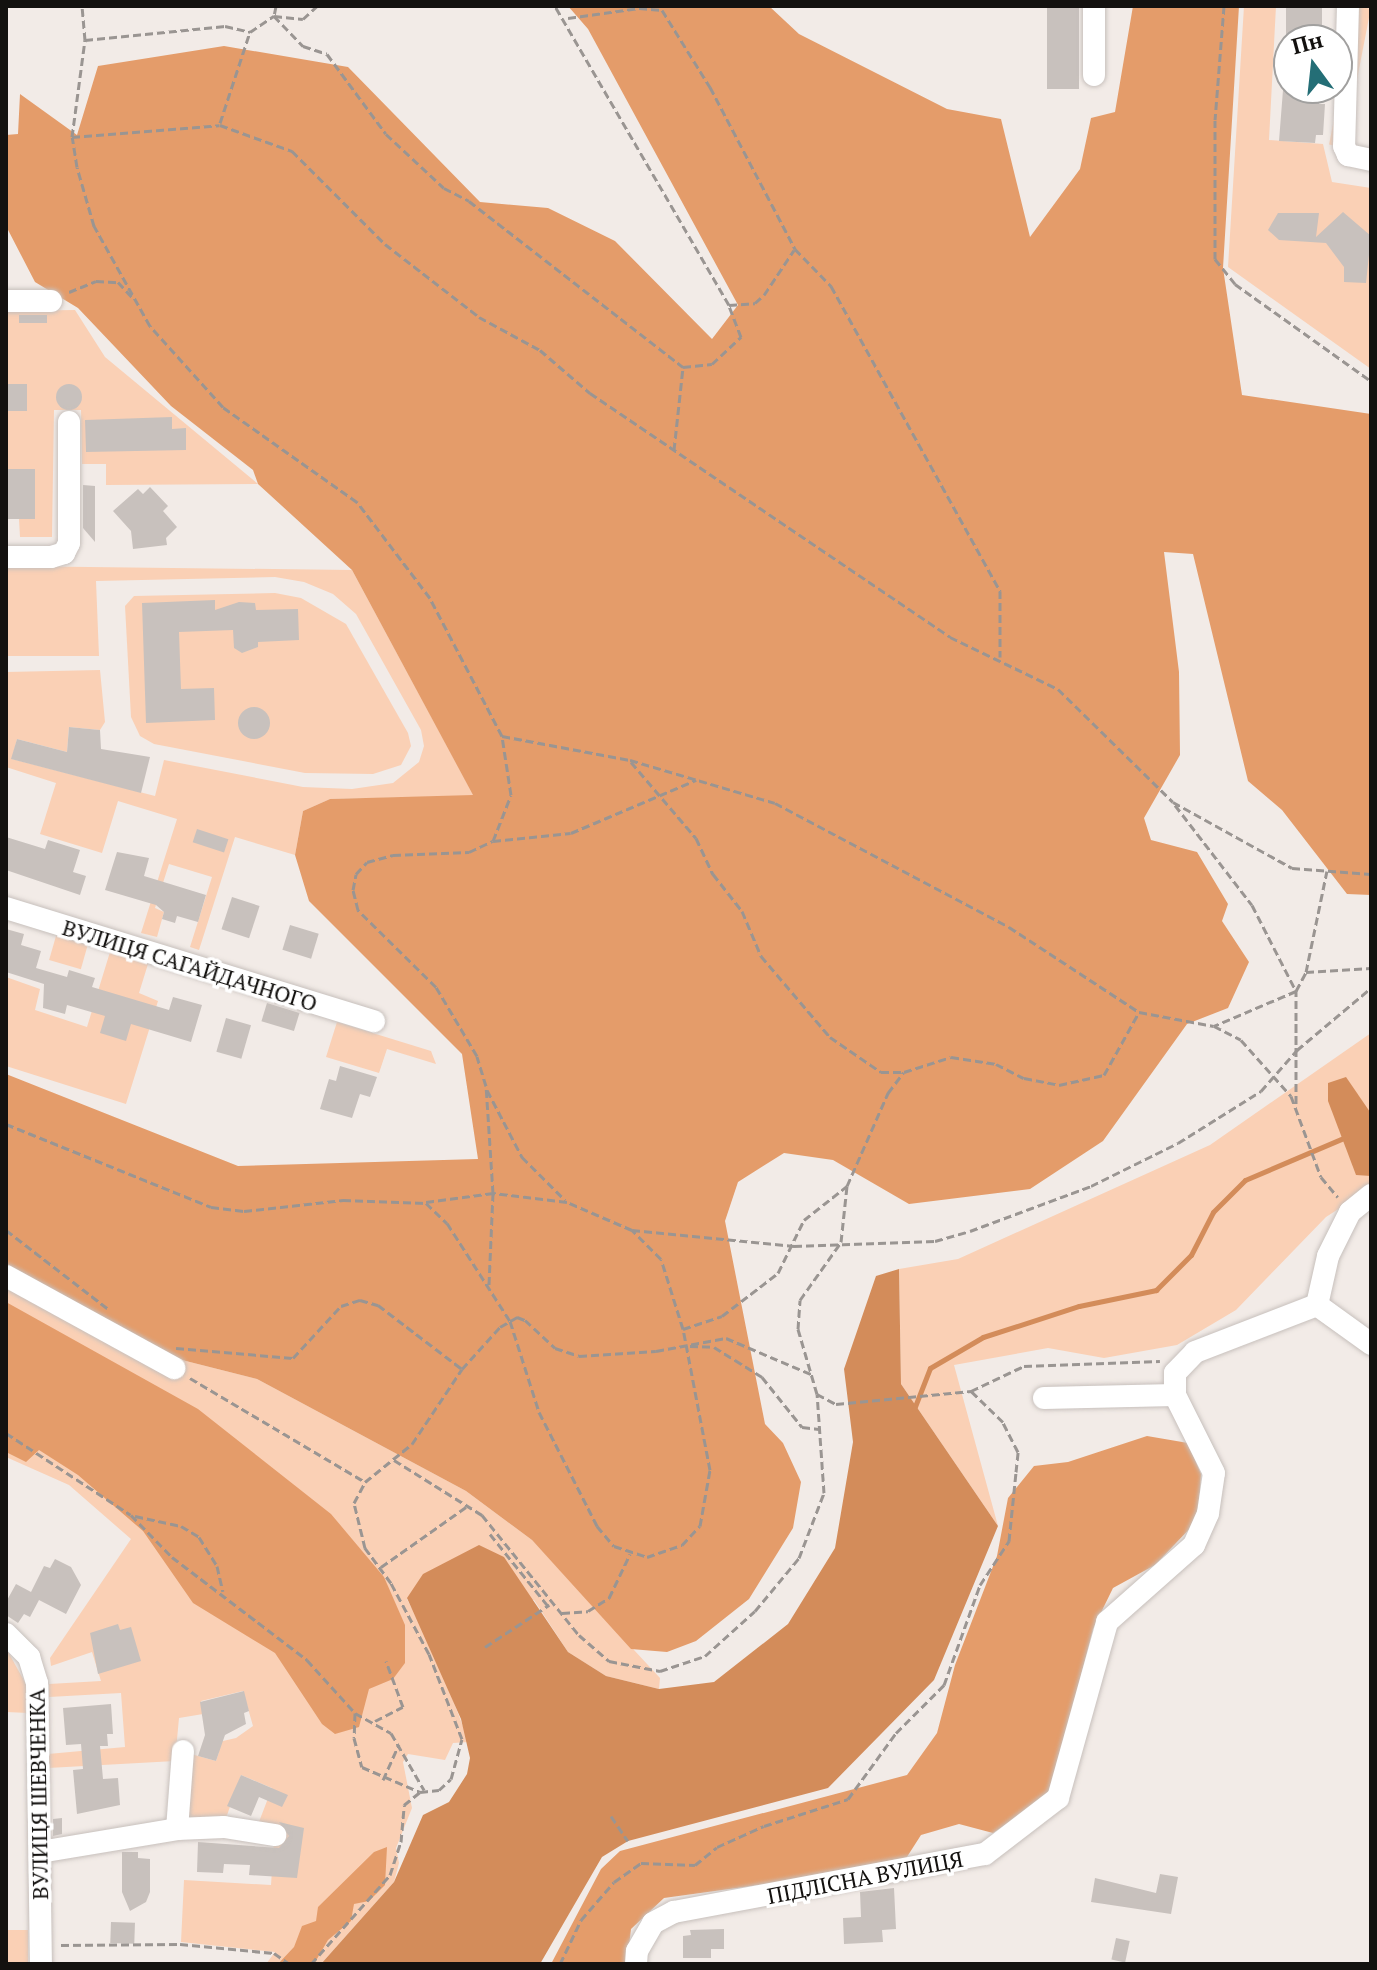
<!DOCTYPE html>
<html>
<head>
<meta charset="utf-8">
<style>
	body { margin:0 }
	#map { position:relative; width:1377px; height:1970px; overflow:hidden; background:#f2ebe7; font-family:"PT Serif",serif }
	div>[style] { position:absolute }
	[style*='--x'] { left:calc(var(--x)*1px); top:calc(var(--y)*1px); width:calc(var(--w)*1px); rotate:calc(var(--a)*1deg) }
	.green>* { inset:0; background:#fad0b5; transform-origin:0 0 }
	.forest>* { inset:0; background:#e49c6a }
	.water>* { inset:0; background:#d38c5a }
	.stream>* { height:5px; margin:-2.5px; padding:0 2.5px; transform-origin:2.5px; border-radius:2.5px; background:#d38c5a }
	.building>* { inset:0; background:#c8c1bd; transform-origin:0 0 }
	.round { border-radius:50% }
	.path>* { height:3px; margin-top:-1.5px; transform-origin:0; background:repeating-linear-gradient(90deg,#9a9592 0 8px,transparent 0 12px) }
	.roads { filter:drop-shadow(0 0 2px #c7c0bc) drop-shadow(0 0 2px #c7c0bc) }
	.minor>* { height:22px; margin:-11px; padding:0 11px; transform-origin:11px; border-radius:11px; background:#fff }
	span { translate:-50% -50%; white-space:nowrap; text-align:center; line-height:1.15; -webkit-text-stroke:7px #fff; paint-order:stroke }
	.street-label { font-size:22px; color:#13110f }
	.frame { position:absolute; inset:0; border:8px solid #13110f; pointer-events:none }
	.north { position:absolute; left:1273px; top:24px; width:80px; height:80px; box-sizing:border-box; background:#fff; border:2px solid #a1a09f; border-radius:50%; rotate:345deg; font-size:22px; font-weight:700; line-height:32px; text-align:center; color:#13110f }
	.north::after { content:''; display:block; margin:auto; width:28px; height:36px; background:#246e76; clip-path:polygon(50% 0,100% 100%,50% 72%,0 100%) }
</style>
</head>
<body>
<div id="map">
	<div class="green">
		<div style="clip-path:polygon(1244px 6px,1276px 6px,1269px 140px,1323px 144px,1332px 182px,1371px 188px,1371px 369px,1228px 267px)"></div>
		<div style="left:1356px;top:6px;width:15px;height:141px;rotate:11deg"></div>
		<div style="clip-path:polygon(75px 310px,105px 357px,258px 484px,106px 485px,106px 464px,82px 464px,81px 410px,54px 410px,52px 537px,20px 537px,19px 519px,34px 519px,34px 469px,6px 470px,6px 311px)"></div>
		<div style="clip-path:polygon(6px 566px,352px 570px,474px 796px,330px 799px,303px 811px,295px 855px,235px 837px,199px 950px,190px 947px,212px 877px,169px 864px,155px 908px,164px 912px,157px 937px,141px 933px,177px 819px,118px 801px,102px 853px,40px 834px,56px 783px,6px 767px,6px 672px,100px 670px,105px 722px,100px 730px,69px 727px,67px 752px,17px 739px,12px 759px,155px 796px,164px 760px,303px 787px,352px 789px,393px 783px,419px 762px,424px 746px,421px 730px,356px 614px,333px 594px,304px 582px,275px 577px,96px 581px,99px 656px,6px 656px)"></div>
		<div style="clip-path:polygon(275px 593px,301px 598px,346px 624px,408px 733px,411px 746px,401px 765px,373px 774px,305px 773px,154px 744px,140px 736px,131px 717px,125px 606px,134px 596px)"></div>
		<div style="left:56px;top:936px;width:33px;height:25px;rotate:16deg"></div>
		<div style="clip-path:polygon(110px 952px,148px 964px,139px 993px,158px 1001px,126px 1104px,6px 1066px,6px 977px,40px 989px,35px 1010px,87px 1027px)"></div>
		<div style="clip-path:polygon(337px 1022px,431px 1051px,436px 1064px,387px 1049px,379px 1073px,326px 1057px)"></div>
		<div style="clip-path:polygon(1371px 1033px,1371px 1188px,1326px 1217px,1236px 1310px,1177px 1345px,1104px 1358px,1048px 1348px,954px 1365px,998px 1526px,901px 1384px,899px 1269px,958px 1259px,1210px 1145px)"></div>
		<div style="clip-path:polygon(6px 1268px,178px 1359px,257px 1379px,466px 1491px,532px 1540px,660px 1678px,659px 1689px,606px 1676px,568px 1652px,534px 1600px,407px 1599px,438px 1661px,469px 1742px,453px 1743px,445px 1760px,408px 1754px,403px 1762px,412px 1808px,396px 1848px,399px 1863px,394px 1882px,321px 1964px,266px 1964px,275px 1952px,181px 1942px,184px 1880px,271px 1885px,274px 1840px,257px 1827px,272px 1788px,241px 1775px,225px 1821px,184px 1819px,191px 1754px,216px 1761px,219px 1752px,210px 1744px,236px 1738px,253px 1726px,243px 1691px,201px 1701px,203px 1714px,179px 1718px,175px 1761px,48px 1768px,48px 1754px,125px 1747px,121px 1693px,49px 1697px,49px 1684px,101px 1681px,92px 1652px,51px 1666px,50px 1658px,131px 1539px,69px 1485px,6px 1457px)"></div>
		<div style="clip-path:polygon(6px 1648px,27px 1686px,29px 1713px,6px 1712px)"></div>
		<div style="left:6px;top:1930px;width:22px;height:34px"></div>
	</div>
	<div class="forest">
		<div style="clip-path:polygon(568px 6px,769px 6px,799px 34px,947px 109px,1001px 119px,1030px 237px,1080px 169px,1091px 118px,1115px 112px,1133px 6px,1239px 6px,1223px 268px,1242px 395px,1371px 414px,1371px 895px,1347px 894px,1282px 810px,1248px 781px,1193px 554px,1164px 552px,1179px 672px,1180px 755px,1144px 818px,1151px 840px,1197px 852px,1228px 904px,1222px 921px,1249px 962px,1228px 1008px,1187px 1024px,1103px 1141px,1030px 1189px,909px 1204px,833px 1160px,784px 1153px,738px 1182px,725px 1221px,765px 1424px,783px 1443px,801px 1482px,793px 1528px,749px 1599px,696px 1641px,667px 1652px,631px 1649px,532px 1540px,466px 1491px,257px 1379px,178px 1359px,6px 1267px,6px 1074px,238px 1166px,478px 1159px,462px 1054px,309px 901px,295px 855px,303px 811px,330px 799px,473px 795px,352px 570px,258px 484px,253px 470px,171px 406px,78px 308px,35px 282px,6px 226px,6px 135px,18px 134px,20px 94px,77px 135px,98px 66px,224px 46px,348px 67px,480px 202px,548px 208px,615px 241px,712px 339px,738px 305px,588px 29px)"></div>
		<div style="clip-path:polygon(6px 1302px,198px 1409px,331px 1514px,384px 1577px,405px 1625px,405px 1663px,393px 1679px,369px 1689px,359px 1727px,335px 1734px,322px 1724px,275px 1653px,193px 1603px,143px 1531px,78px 1475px,39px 1450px,26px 1462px,6px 1452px)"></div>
		<div style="clip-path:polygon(1147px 1436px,1188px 1443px,1201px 1474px,1198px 1520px,1155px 1565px,1113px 1588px,1093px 1629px,1050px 1795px,993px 1833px,959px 1824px,921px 1835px,905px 1860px,846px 1873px,664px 1898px,631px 1929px,627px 1964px,551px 1964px,601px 1869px,620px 1851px,907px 1775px,937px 1733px,955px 1665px,997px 1556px,1008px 1498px,1034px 1466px,1068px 1462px)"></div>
		<div style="clip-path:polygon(387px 1847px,385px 1885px,369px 1901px,354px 1904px,351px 1921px,328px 1940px,314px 1964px,278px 1964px,294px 1947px,302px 1926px,316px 1921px,318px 1907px,374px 1852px)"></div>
	</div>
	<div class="water">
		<div style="clip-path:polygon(1346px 1077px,1370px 1112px,1371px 1176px,1356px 1175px,1328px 1101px,1328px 1083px)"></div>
		<div style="clip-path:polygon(899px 1269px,901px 1384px,998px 1526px,934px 1680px,828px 1788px,628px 1841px,602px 1857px,540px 1964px,321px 1964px,394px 1882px,423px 1815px,449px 1802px,467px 1774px,470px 1758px,461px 1719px,407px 1598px,423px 1574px,479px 1545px,504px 1557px,568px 1652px,606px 1676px,659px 1689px,714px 1682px,788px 1624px,835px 1548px,853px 1442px,844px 1369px,876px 1276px)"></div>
	</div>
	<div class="stream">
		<div style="--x:914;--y:1409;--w:44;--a:-68.7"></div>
		<div style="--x:930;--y:1368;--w:61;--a:-30.3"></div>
		<div style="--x:983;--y:1337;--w:101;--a:-17.9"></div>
		<div style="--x:1079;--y:1306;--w:79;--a:-11.7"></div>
		<div style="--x:1156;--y:1290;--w:49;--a:-45"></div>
		<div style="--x:1191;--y:1255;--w:48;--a:-62.9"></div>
		<div style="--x:1213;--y:1212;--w:45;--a:-45"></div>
		<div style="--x:1245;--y:1180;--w:110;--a:-23.1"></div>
	</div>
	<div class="building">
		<div style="left:1047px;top:6px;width:32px;height:83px"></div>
		<div style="left:1286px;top:6px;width:36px;height:34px"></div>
		<div style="clip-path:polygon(1283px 90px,1320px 93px,1319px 104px,1325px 104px,1323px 135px,1316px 135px,1315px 143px,1279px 141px)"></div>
		<div style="clip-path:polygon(1343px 212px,1371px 236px,1366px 283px,1344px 282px,1344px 267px,1326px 243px,1279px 240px,1268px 230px,1278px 213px,1319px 213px,1316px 237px)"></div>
		<div style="left:19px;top:315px;width:28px;height:8px"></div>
		<div class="round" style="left:56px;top:384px;width:26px;height:26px"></div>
		<div style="left:6px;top:384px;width:21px;height:27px"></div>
		<div style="clip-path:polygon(172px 417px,172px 429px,186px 428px,186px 450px,86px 452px,85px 420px)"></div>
		<div style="left:35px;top:469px;width:50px;height:29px;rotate:90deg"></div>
		<div style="clip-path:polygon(83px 485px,95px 486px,95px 542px,83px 528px)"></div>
		<div style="clip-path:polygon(150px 487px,168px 506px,163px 511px,177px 527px,166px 538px,167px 545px,133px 549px,131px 531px,113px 511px,138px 489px,143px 494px)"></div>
		<div style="clip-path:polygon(215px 600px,215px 610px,239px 602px,255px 603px,256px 610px,298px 609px,299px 640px,258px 642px,258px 647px,242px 653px,234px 648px,233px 630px,179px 632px,181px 689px,214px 688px,215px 720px,146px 723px,142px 603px)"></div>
		<div class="round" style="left:238px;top:707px;width:32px;height:32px"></div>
		<div style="clip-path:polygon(69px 727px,100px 730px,101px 749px,150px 757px,141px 793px,11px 759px,17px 739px,67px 752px)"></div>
		<div style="left:197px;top:829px;width:33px;height:14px;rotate:18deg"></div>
		<div style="clip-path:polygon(6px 837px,45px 849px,48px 840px,80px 850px,73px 872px,86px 876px,80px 895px,6px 870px)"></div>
		<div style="clip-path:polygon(117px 852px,149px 858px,144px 876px,206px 895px,198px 922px,177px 916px,175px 923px,162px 919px,164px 912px,156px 905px,105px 890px)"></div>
		<div style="left:232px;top:897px;width:29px;height:34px;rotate:18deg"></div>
		<div style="left:290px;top:925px;width:30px;height:26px;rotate:17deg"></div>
		<div style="clip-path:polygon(6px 929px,24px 934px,21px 945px,41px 951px,36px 968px,67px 977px,69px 970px,95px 978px,92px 987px,169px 1010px,173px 997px,202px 1005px,191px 1042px,131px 1024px,126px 1041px,100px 1033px,105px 1016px,67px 1005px,65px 1014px,43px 1008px,44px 984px,6px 972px)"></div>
		<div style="left:267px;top:1003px;width:34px;height:19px;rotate:17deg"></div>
		<div style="left:226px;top:1018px;width:26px;height:35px;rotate:16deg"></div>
		<div style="clip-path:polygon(340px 1066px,377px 1077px,370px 1097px,360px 1094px,352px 1118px,320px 1109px,329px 1079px,336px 1081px)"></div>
		<div style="clip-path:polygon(55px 1559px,71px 1567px,81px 1585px,66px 1614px,39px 1600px,30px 1617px,24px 1614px,18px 1623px,6px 1615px,6px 1602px,16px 1584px,31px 1592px,44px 1566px,50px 1568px)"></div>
		<div style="clip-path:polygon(118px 1624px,120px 1630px,131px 1627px,141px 1661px,98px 1674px,90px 1633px)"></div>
		<div style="clip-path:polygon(244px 1691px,249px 1711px,244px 1713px,246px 1724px,225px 1735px,216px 1761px,198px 1756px,205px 1735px,200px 1702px)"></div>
		<div style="clip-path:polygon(111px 1704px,113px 1734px,107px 1734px,108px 1746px,100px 1746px,103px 1779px,118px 1778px,120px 1805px,77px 1814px,73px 1770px,83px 1769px,81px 1744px,66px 1745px,63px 1708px)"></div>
		<div style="clip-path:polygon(241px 1775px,288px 1795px,282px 1807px,259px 1797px,251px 1816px,227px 1806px)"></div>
		<div style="clip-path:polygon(62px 1818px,62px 1834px,53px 1836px,53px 1819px)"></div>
		<div style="clip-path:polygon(279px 1822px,304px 1828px,297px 1878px,249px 1875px,250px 1865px,224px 1864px,223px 1873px,197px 1872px,198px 1842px,279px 1848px,289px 1836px)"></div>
		<div style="clip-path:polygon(122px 1852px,138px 1852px,138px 1858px,150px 1859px,150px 1892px,146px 1902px,130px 1911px,122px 1892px)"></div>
		<div style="clip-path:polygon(1160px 1874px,1178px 1877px,1171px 1914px,1091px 1902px,1095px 1878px,1156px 1893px)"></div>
		<div style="clip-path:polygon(894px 1888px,896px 1929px,882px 1930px,883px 1942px,844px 1944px,843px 1918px,861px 1917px,860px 1892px)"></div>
		<div style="left:111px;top:1922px;width:24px;height:21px;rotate:2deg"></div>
		<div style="clip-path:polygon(724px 1929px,724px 1949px,711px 1949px,711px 1958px,683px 1958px,683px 1936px,691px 1935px,690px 1930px)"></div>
		<div style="left:1116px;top:1938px;width:14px;height:22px;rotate:12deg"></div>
	</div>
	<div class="path">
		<div style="--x:276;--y:6;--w:10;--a:101"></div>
		<div style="--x:274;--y:16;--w:29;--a:6"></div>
		<div style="--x:303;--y:19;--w:19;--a:-43"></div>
		<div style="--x:1224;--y:6;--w:114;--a:94.5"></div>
		<div style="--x:1215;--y:120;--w:139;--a:90"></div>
		<div style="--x:1215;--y:259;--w:32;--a:51"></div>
		<div style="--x:1235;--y:284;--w:167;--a:35.5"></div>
		<div style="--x:568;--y:18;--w:72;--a:-8"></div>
		<div style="--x:639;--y:8;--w:23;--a:5"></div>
		<div style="--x:662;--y:10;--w:91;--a:58.1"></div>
		<div style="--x:710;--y:87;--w:183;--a:62.3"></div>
		<div style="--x:795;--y:249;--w:52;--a:45.8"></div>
		<div style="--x:831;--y:286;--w:349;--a:61"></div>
		<div style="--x:1000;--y:591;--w:66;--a:90"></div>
		<div style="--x:85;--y:40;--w:141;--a:-5.7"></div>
		<div style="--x:225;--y:26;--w:26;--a:13"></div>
		<div style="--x:250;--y:32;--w:29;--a:-34"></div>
		<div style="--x:274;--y:16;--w:42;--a:46"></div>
		<div style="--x:303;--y:46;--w:25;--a:18"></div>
		<div style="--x:327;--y:54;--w:99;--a:53.6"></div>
		<div style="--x:386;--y:134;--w:79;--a:43"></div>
		<div style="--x:444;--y:188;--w:28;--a:27"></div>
		<div style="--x:469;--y:201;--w:271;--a:37.8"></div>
		<div style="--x:683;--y:367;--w:29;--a:-6"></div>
		<div style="--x:712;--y:364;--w:40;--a:-43"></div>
		<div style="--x:741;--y:337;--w:34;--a:-111"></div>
		<div style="--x:729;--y:305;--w:346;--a:-120.2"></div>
		<div style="--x:220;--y:123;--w:96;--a:-71.8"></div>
		<div style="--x:72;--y:137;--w:148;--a:-4.6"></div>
		<div style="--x:220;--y:125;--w:77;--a:19.9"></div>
		<div style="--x:292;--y:151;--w:132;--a:45"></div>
		<div style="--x:385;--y:244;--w:119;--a:37.8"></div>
		<div style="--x:479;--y:317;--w:69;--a:28.4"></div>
		<div style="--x:540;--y:350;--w:66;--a:40.7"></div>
		<div style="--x:590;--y:393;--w:435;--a:34.1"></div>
		<div style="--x:950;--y:637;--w:120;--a:25.7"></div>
		<div style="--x:1058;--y:689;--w:161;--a:44.5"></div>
		<div style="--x:1173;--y:802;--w:136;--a:29"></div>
		<div style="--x:1292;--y:868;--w:79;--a:4.3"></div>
		<div style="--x:69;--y:292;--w:29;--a:-22"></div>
		<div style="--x:96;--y:281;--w:22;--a:3"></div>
		<div style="--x:118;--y:282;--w:21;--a:47"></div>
		<div style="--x:729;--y:305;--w:26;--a:-4"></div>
		<div style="--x:755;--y:303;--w:12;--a:-42"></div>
		<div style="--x:764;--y:295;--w:54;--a:-56.3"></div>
		<div style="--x:674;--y:450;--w:83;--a:-83.8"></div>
		<div style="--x:502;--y:736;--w:130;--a:10.6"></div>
		<div style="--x:630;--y:760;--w:151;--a:16.5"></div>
		<div style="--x:775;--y:803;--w:265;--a:27.9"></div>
		<div style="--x:1009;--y:927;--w:155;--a:33.2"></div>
		<div style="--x:1139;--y:1012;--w:76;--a:10.6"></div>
		<div style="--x:1214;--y:1026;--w:30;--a:27"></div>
		<div style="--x:1241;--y:1040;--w:75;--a:48.2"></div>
		<div style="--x:1291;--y:1096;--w:86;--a:69.7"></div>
		<div style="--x:1321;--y:1177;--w:26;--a:50"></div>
		<div style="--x:631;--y:762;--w:100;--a:49.5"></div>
		<div style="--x:696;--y:838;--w:40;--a:65"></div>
		<div style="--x:713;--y:874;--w:47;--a:51.9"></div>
		<div style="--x:742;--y:911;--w:49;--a:67.1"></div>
		<div style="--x:761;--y:956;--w:106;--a:49.6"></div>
		<div style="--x:830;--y:1037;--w:62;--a:34.5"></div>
		<div style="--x:881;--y:1072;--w:23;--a:0"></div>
		<div style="--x:904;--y:1072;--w:49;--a:-17.7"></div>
		<div style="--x:951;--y:1057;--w:46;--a:8.8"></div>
		<div style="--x:996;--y:1064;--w:31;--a:27"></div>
		<div style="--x:1024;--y:1078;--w:36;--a:11"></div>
		<div style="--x:1059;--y:1085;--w:46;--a:-12.5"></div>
		<div style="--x:1104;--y:1075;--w:72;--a:-60.9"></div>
		<div style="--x:1175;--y:805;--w:126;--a:52.4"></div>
		<div style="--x:1252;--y:905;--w:97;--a:62.9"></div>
		<div style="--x:1296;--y:991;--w:89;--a:156.9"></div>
		<div style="--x:493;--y:841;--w:78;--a:-5.9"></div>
		<div style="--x:571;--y:833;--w:136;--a:-23"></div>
		<div style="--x:1306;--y:972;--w:103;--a:-78.3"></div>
		<div style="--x:487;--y:1090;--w:76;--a:62.4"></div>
		<div style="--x:522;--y:1157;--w:61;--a:45"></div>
		<div style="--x:1296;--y:1104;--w:113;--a:-90"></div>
		<div style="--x:1296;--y:991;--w:21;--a:-62"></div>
		<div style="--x:1306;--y:972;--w:65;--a:-3.5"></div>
		<div style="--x:6;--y:1124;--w:221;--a:22"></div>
		<div style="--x:211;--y:1207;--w:33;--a:7"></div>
		<div style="--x:244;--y:1211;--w:100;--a:-6.3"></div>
		<div style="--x:343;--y:1200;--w:83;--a:2.1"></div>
		<div style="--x:426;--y:1203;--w:29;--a:44"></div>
		<div style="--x:447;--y:1223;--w:117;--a:57.3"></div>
		<div style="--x:510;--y:1321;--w:96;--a:72.3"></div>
		<div style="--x:539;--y:1412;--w:128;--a:63"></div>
		<div style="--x:597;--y:1526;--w:26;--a:50"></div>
		<div style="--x:614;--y:1546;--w:35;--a:18"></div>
		<div style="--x:647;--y:1557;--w:37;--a:-19"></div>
		<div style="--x:682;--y:1545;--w:26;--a:-47"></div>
		<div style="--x:700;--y:1526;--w:57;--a:-79.9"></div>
		<div style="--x:710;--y:1470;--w:144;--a:-100.8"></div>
		<div style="--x:683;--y:1329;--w:73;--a:-107.4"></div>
		<div style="--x:661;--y:1259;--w:41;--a:-135"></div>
		<div style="--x:632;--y:1230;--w:71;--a:-156.7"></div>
		<div style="--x:567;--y:1202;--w:75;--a:-173.1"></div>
		<div style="--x:493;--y:1193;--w:107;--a:-93.7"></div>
		<div style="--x:486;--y:1086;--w:31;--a:-107"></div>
		<div style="--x:477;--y:1056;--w:80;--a:-120.7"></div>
		<div style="--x:436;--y:987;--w:110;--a:-135.4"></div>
		<div style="--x:358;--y:910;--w:21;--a:-104"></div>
		<div style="--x:353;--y:890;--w:16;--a:-79"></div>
		<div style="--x:356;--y:874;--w:16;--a:-47"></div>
		<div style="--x:367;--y:862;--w:27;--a:-15"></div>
		<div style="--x:393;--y:855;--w:76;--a:-2.3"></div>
		<div style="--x:469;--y:852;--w:26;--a:-25"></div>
		<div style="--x:493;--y:841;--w:49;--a:-68.6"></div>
		<div style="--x:511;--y:795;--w:60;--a:-98.7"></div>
		<div style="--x:502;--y:736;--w:156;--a:-117.6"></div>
		<div style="--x:430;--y:598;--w:121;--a:-127.2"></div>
		<div style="--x:357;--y:502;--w:164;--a:-144.7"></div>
		<div style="--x:223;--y:407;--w:109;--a:-132"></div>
		<div style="--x:150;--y:326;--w:115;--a:-119.2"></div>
		<div style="--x:94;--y:226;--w:61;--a:-106.1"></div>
		<div style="--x:77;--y:167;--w:30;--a:-99"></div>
		<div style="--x:72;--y:137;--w:98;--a:-82.4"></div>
		<div style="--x:85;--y:40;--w:34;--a:-95"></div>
		<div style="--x:426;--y:1202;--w:68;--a:-7.7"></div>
		<div style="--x:493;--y:1193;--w:93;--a:92.5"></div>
		<div style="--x:6;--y:1230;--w:128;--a:37.7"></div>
		<div style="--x:632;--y:1230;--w:163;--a:5.6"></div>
		<div style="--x:794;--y:1246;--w:141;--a:-2"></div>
		<div style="--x:935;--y:1241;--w:36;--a:-16"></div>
		<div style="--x:970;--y:1231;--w:129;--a:-20.4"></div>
		<div style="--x:1091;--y:1186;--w:97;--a:-26.3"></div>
		<div style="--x:1178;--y:1143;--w:98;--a:-32.1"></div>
		<div style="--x:1261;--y:1091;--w:55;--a:-48.7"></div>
		<div style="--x:1297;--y:1050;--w:97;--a:-40"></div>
		<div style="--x:683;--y:1329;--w:41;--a:-18.4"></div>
		<div style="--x:722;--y:1316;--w:71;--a:-37.5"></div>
		<div style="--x:778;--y:1273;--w:59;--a:-63.9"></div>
		<div style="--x:804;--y:1220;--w:55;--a:-38.3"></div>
		<div style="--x:847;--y:1186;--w:102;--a:-66.2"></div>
		<div style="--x:888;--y:1093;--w:26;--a:-53"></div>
		<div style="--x:690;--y:1346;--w:24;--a:2"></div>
		<div style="--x:714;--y:1347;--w:25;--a:32"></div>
		<div style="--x:735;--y:1360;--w:32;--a:32"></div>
		<div style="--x:762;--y:1377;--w:64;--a:51.3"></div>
		<div style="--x:802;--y:1427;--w:17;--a:7"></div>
		<div style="--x:176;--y:1348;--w:117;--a:4.9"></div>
		<div style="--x:293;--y:1358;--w:71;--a:-47.3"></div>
		<div style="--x:341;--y:1306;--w:20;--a:-18"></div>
		<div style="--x:360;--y:1300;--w:19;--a:16"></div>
		<div style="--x:378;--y:1305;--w:106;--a:37.3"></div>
		<div style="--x:190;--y:1378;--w:204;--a:30.7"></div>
		<div style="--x:817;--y:1394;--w:21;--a:28"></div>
		<div style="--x:836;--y:1404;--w:136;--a:-5.5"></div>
		<div style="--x:971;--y:1391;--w:59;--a:-25.3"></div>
		<div style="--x:1024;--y:1366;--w:136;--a:-2.1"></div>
		<div style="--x:6;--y:1433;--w:149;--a:33.3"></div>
		<div style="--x:131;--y:1515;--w:59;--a:45.7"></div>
		<div style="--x:172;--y:1557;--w:170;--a:37.3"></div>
		<div style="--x:307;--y:1660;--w:72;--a:47.8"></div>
		<div style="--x:355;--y:1713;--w:25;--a:92"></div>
		<div style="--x:354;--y:1738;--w:30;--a:75"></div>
		<div style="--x:362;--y:1767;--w:63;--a:23.3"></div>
		<div style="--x:420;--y:1792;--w:19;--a:-6"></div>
		<div style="--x:439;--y:1790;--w:16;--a:-43"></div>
		<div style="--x:451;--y:1779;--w:41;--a:-74.6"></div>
		<div style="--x:462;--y:1739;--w:91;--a:-111.2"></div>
		<div style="--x:429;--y:1654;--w:81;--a:-118.2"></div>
		<div style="--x:391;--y:1583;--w:44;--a:-126.6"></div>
		<div style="--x:365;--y:1548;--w:46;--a:-103.7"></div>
		<div style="--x:354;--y:1503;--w:24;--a:-62"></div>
		<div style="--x:365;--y:1482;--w:60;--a:-39"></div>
		<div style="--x:412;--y:1444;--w:90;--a:-56.3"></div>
		<div style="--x:462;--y:1369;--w:57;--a:-47.9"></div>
		<div style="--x:500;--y:1327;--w:20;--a:-30"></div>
		<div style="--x:517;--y:1317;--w:9;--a:21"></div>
		<div style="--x:525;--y:1320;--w:41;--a:43"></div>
		<div style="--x:555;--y:1348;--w:25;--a:18"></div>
		<div style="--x:579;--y:1356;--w:77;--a:-3.7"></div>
		<div style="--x:656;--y:1351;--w:71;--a:-10.5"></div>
		<div style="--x:726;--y:1338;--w:95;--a:23"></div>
		<div style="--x:394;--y:1460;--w:104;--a:32"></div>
		<div style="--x:482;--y:1515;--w:154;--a:51.1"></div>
		<div style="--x:579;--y:1635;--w:40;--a:41"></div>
		<div style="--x:609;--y:1661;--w:52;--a:11.1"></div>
		<div style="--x:660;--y:1671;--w:47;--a:-18.4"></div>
		<div style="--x:705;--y:1656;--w:67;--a:-42"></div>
		<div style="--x:755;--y:1611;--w:69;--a:-50.3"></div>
		<div style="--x:799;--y:1558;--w:70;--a:-69"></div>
		<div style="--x:824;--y:1493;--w:99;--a:-94"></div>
		<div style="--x:817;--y:1394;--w:68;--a:-106.3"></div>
		<div style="--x:798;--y:1329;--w:29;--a:-86"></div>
		<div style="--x:800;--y:1300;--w:71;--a:-54.7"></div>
		<div style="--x:841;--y:1242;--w:56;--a:-83.9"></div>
		<div style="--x:135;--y:1516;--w:47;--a:12.3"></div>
		<div style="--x:181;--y:1526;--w:21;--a:31"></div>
		<div style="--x:199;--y:1537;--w:34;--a:58"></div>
		<div style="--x:217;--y:1566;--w:26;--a:77"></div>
		<div style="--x:490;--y:1534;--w:92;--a:51.1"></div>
		<div style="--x:381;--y:1567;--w:104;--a:-35.2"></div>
		<div style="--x:562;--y:1613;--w:26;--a:-4"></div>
		<div style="--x:588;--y:1611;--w:25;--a:-32"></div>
		<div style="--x:609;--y:1598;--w:49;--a:-64.5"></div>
		<div style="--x:485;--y:1647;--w:77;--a:-33.3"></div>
		<div style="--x:355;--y:1713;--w:41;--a:29.1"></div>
		<div style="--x:391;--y:1733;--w:66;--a:59.9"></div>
		<div style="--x:375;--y:1721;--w:31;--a:-27"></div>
		<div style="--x:403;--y:1707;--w:49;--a:-110.3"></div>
		<div style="--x:383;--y:1780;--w:39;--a:-66"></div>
		<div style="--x:611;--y:1816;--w:30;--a:56"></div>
		<div style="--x:61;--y:1945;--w:119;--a:-0.5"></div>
		<div style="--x:180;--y:1944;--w:94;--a:5.5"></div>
		<div style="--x:274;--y:1953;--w:19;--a:35"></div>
		<div style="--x:311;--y:1964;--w:119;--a:-48.4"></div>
		<div style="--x:390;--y:1875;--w:35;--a:-72"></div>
		<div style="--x:401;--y:1842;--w:37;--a:-85"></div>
		<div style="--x:404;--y:1805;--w:21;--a:-39"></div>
		<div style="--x:560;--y:1964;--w:49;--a:-64.5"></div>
		<div style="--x:581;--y:1920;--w:50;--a:-49"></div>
		<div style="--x:614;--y:1882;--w:33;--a:-35"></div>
		<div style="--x:641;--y:1863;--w:54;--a:2.1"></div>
		<div style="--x:695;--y:1865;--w:28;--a:-39"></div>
		<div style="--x:717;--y:1847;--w:51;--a:-24.1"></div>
		<div style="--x:764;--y:1826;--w:88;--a:-17.8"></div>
		<div style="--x:848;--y:1799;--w:82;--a:-54"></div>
		<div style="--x:896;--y:1733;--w:68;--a:-45"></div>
		<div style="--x:944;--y:1685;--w:106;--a:-70.2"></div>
		<div style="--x:980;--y:1585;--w:53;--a:-56.6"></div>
		<div style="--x:1009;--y:1541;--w:69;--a:-84.2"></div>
		<div style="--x:1016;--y:1472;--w:20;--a:-84"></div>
		<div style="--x:1018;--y:1452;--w:34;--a:-117"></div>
		<div style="--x:1003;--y:1422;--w:45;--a:-135.9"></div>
	</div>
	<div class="roads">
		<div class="minor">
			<div style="--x:1094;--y:6;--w:69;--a:90"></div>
			<div style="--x:1348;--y:6;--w:140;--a:91.6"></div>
			<div style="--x:1344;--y:146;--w:10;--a:66"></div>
			<div style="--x:1348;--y:155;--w:24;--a:12"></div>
			<div style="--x:6;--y:301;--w:45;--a:0"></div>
			<div style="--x:6;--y:557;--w:45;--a:0"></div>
			<div style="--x:51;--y:557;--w:14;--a:-17"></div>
			<div style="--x:64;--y:553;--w:11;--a:-63"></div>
			<div style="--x:69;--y:543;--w:121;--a:-90"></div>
			<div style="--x:6;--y:908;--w:385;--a:17.1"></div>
			<div style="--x:6;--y:1276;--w:192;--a:28.7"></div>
			<div style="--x:1317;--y:1305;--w:50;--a:-77.3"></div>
			<div style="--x:1328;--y:1256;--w:49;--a:-63.4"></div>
			<div style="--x:1350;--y:1212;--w:27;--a:-39"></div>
			<div style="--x:1317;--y:1305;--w:67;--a:35.8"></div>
			<div style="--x:1044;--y:1398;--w:131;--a:-1.3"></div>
			<div style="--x:6;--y:1634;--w:33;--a:45"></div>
			<div style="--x:29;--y:1657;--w:27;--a:73"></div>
			<div style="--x:37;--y:1683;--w:281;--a:89.2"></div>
			<div style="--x:177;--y:1829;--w:78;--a:-85.6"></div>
			<div style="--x:40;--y:1852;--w:139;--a:-9.5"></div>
			<div style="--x:177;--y:1829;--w:47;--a:-2.4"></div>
			<div style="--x:224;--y:1827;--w:52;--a:8.9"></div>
			<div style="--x:636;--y:1964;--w:13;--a:-86"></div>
			<div style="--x:637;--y:1951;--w:32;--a:-60"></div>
			<div style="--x:653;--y:1923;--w:24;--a:-28"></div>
			<div style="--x:674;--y:1912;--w:316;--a:-10.6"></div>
			<div style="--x:985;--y:1854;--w:92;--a:-37.5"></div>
			<div style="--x:1058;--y:1798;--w:183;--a:-74.4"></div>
			<div style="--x:1107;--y:1622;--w:116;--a:-41.5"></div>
			<div style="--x:1194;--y:1545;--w:35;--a:-66"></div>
			<div style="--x:1208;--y:1513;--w:40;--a:-81.5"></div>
			<div style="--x:1214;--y:1473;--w:87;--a:-116.6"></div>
			<div style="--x:1175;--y:1395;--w:22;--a:-90"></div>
			<div style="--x:1175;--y:1373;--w:29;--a:-46"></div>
			<div style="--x:1195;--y:1352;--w:131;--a:-21.1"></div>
		</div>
	</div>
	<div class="street-label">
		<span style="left:190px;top:965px;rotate:17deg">ВУЛИЦЯ САГАЙДАЧНОГО</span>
		<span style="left:38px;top:1794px;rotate:-91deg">ВУЛИЦЯ ШЕВЧЕНКА</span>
		<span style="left:865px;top:1877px;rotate:-11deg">ПІДЛІСНА ВУЛИЦЯ</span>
	</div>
	<div class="frame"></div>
	<div class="north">Пн</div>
</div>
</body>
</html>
